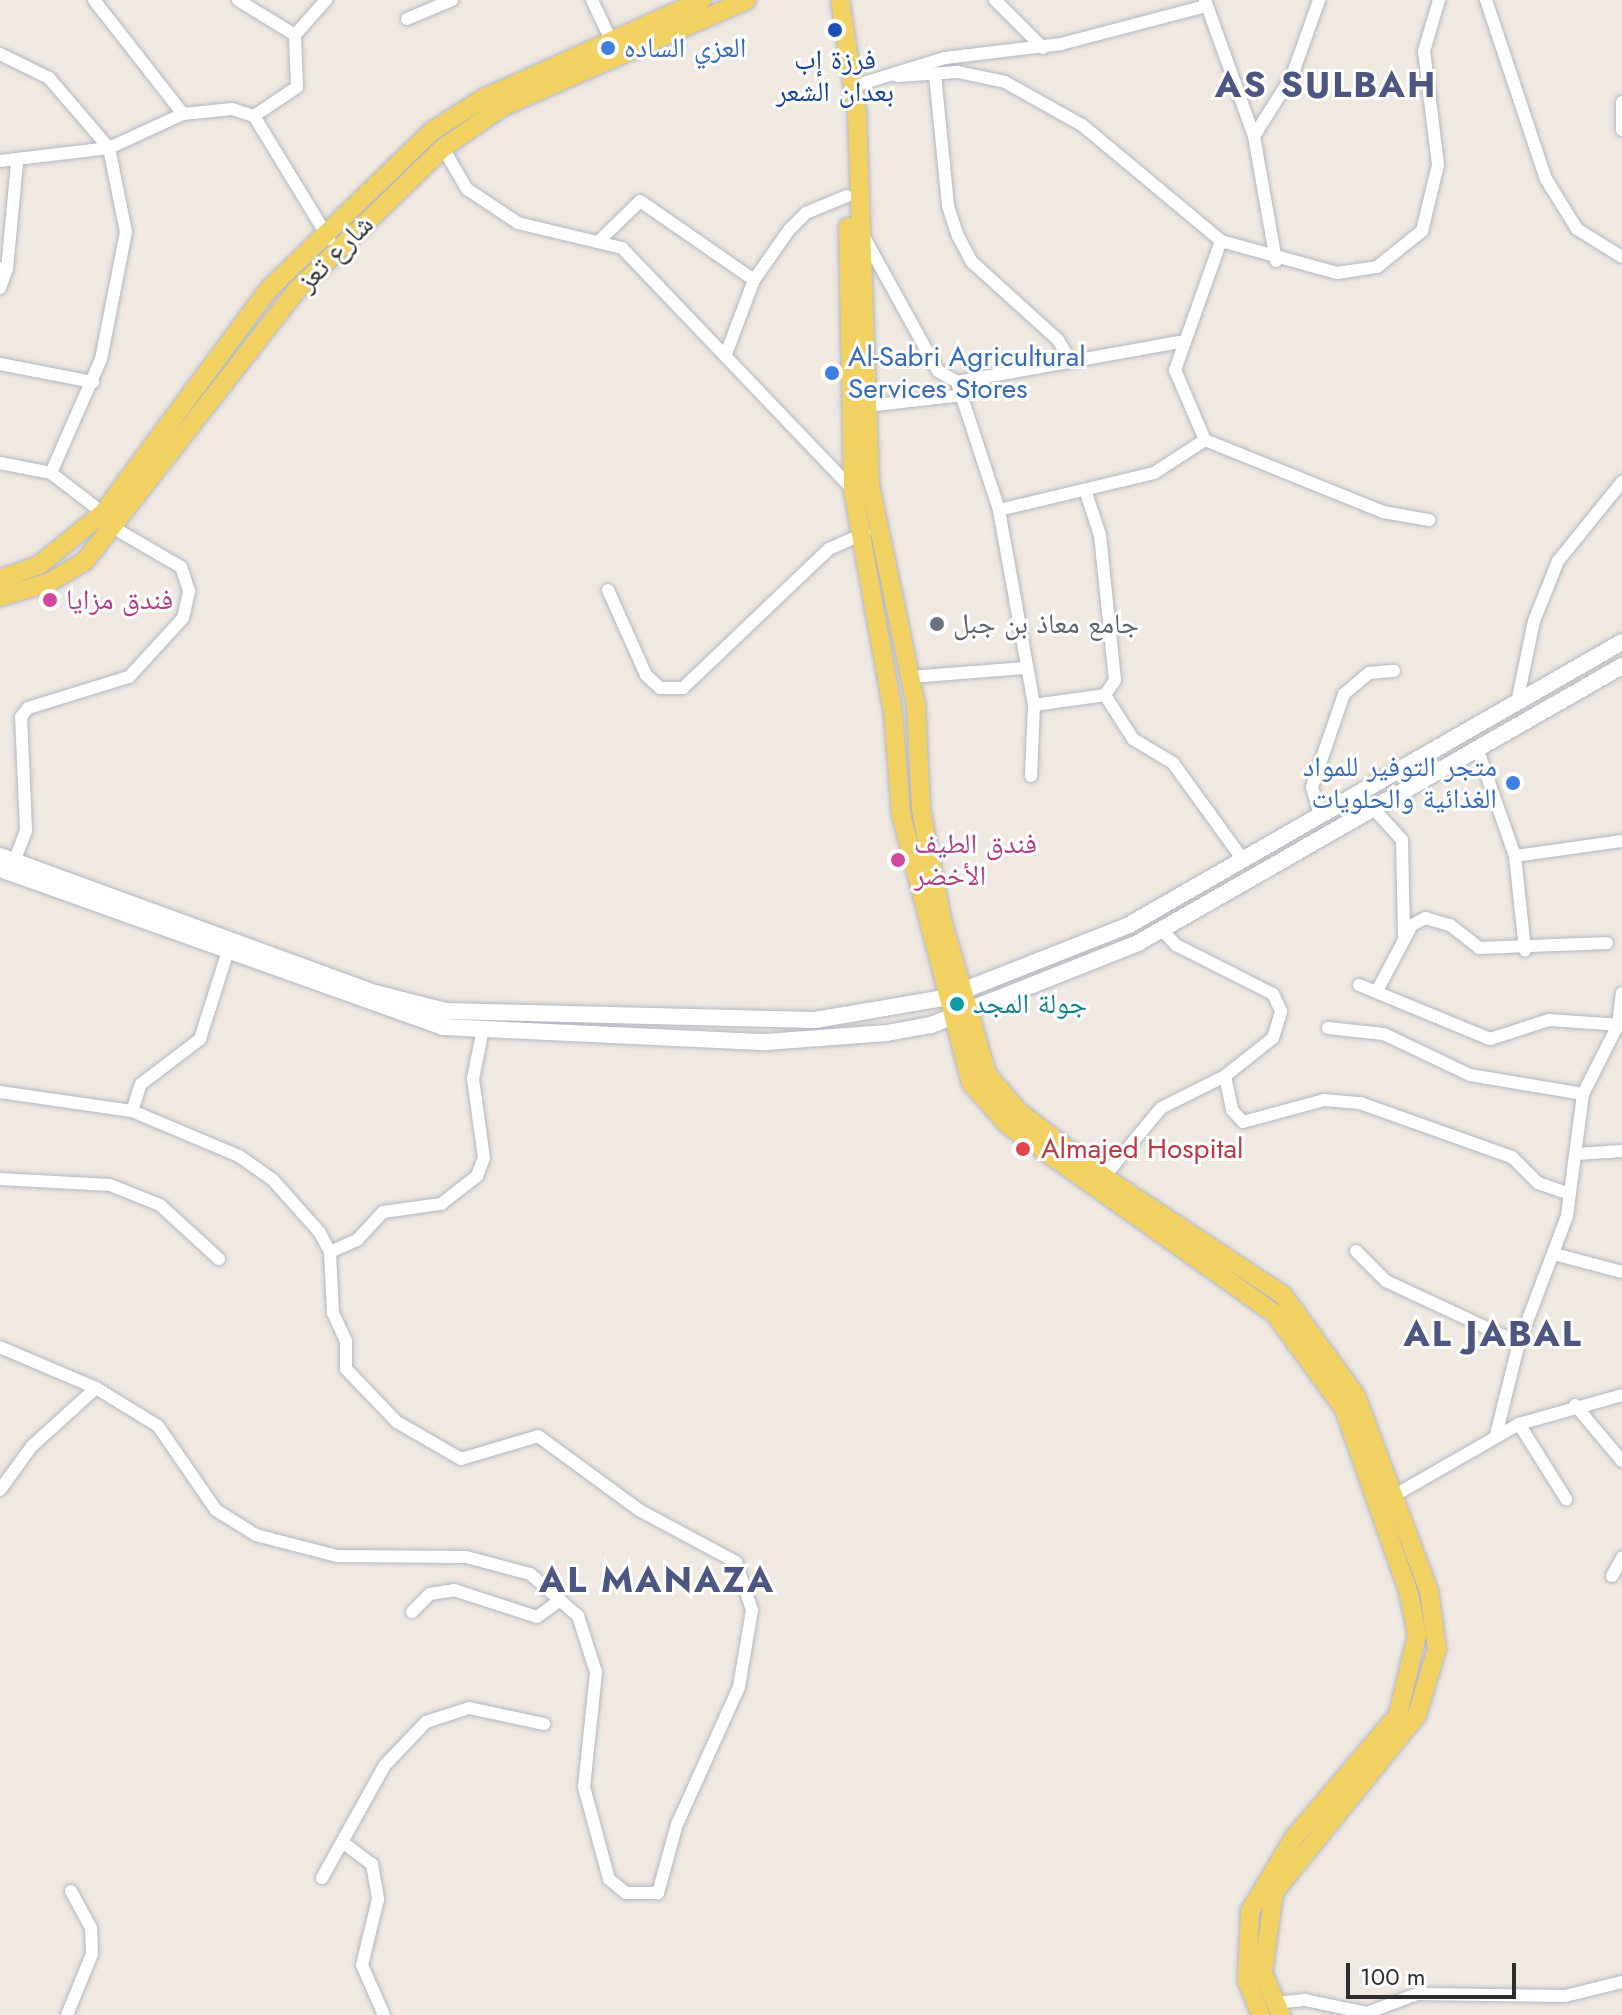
<!DOCTYPE html>
<html>
<head>
<meta charset="utf-8">
<style>
	body { margin:0 }
	#map { position:relative; width:1622px; height:2015px; overflow:hidden; background:#efe9e1; font-family:Jost,"Noto Naskh Arabic",sans-serif }
	div>[style] { position:absolute }
	[style*='--x'] { left:calc(var(--x)*1px); top:calc(var(--y)*1px); width:calc(var(--w)*1px); rotate:calc(var(--a)*1deg) }
	.roads { filter:drop-shadow(0 0 2px #b4b7c1) drop-shadow(0 0 2px #b4b7c1) }
	.minor>* { height:12px; margin:-6px; padding:0 6px; transform-origin:6px; border-radius:6px; background:#fff }
	.secondary>* { height:16px; margin:-8px; padding:0 8px; transform-origin:8px; border-radius:8px; background:#fff }
	.primary>* { height:18px; margin:-9px; padding:0 9px; transform-origin:9px; border-radius:9px; background:#f2d163 }
	.dots>* { width:22px; height:22px; translate:-50% -50%; box-sizing:border-box; border:4px solid #fff; border-radius:50% }
	span { translate:-50% -50%; white-space:nowrap; text-align:center; line-height:1.15; -webkit-text-stroke:6px #fff; paint-order:stroke }
	.shop-label { font-size:28px; color:#366cbe }
	.left { translate:0 -50%; text-align:left }
	.right { translate:-100% -50%; text-align:right }
	.transit-label { font-size:28px; color:#164399 }
	.street-label { font-size:28px; color:#2e2e2e }
	.hotel-label { font-size:28px; color:#b23c85 }
	.worship-label { font-size:28px; color:#5b616d }
	.culture-label { font-size:28px; color:#0d838f }
	.health-label { font-size:28px; color:#be3a42 }
	.district-label { font-size:36px; color:#4d5680; font-weight:700; letter-spacing:2px }
	.scale { position:absolute; left:1346px; top:1963px; width:170px; height:36px; box-sizing:border-box; border:4px solid #2e2e2e; border-top:0; padding-left:10px; font-size:24px; line-height:28px; white-space:nowrap; color:#2e2e2e; -webkit-text-stroke:6px #fff; paint-order:stroke }
</style>
</head>
<body>
<div id="map">
	<div class="roads">
		<div class="minor">
			<div style="--x:94;--y:0;--w:145;--a:52"></div>
			<div style="--x:238;--y:0;--w:67;--a:31.6"></div>
			<div style="--x:592;--y:0;--w:42;--a:64.7"></div>
			<div style="--x:995;--y:0;--w:68;--a:45"></div>
			<div style="--x:1205;--y:0;--w:145;--a:70.2"></div>
			<div style="--x:1254;--y:136;--w:127;--a:80"></div>
			<div style="--x:1486;--y:0;--w:189;--a:71.5"></div>
			<div style="--x:1546;--y:179;--w:59;--a:58.2"></div>
			<div style="--x:1577;--y:229;--w:53;--a:31.9"></div>
			<div style="--x:407;--y:19;--w:49;--a:-22.9"></div>
			<div style="--x:0;--y:54;--w:55;--a:26.1"></div>
			<div style="--x:49;--y:78;--w:92;--a:49.4"></div>
			<div style="--x:109;--y:148;--w:86;--a:78.6"></div>
			<div style="--x:126;--y:232;--w:129;--a:101.1"></div>
			<div style="--x:101;--y:359;--w:124;--a:113.7"></div>
			<div style="--x:935;--y:75;--w:132;--a:84.3"></div>
			<div style="--x:948;--y:206;--w:32;--a:72"></div>
			<div style="--x:958;--y:236;--w:30;--a:62"></div>
			<div style="--x:972;--y:262;--w:116;--a:42.2"></div>
			<div style="--x:1058;--y:340;--w:21;--a:59"></div>
			<div style="--x:897;--y:76;--w:61;--a:-3.8"></div>
			<div style="--x:958;--y:72;--w:48;--a:12"></div>
			<div style="--x:1005;--y:82;--w:88;--a:29.2"></div>
			<div style="--x:1082;--y:125;--w:181;--a:39.8"></div>
			<div style="--x:1221;--y:241;--w:120;--a:15.4"></div>
			<div style="--x:1337;--y:273;--w:40;--a:-8.5"></div>
			<div style="--x:1377;--y:267;--w:58;--a:-38.7"></div>
			<div style="--x:1422;--y:231;--w:68;--a:-76.4"></div>
			<div style="--x:1438;--y:165;--w:115;--a:-97"></div>
			<div style="--x:1424;--y:51;--w:53;--a:-73.6"></div>
			<div style="--x:854;--y:86;--w:95;--a:-17.1"></div>
			<div style="--x:945;--y:58;--w:117;--a:-6.9"></div>
			<div style="--x:1061;--y:44;--w:150;--a:-14.7"></div>
			<div style="--x:1622;--y:102;--w:28;--a:90"></div>
			<div style="--x:254;--y:116;--w:52;--a:-34"></div>
			<div style="--x:297;--y:87;--w:52;--a:-92.2"></div>
			<div style="--x:295;--y:35;--w:47;--a:-48.5"></div>
			<div style="--x:1254;--y:136;--w:71;--a:-57.7"></div>
			<div style="--x:1292;--y:76;--w:81;--a:-70.4"></div>
			<div style="--x:443;--y:148;--w:48;--a:59.7"></div>
			<div style="--x:467;--y:189;--w:61;--a:33.7"></div>
			<div style="--x:518;--y:223;--w:107;--a:13.5"></div>
			<div style="--x:622;--y:248;--w:335;--a:46.3"></div>
			<div style="--x:0;--y:161;--w:110;--a:-6.8"></div>
			<div style="--x:109;--y:148;--w:81;--a:-24.7"></div>
			<div style="--x:183;--y:114;--w:49;--a:-5.8"></div>
			<div style="--x:232;--y:109;--w:23;--a:18"></div>
			<div style="--x:254;--y:116;--w:144;--a:58.6"></div>
			<div style="--x:864;--y:237;--w:153;--a:61.1"></div>
			<div style="--x:938;--y:371;--w:22;--a:30"></div>
			<div style="--x:957;--y:382;--w:135;--a:71.8"></div>
			<div style="--x:999;--y:510;--w:198;--a:79.8"></div>
			<div style="--x:1034;--y:705;--w:71;--a:92.4"></div>
			<div style="--x:599;--y:241;--w:57;--a:-44.3"></div>
			<div style="--x:640;--y:201;--w:139;--a:34.7"></div>
			<div style="--x:0;--y:268;--w:7;--a:8"></div>
			<div style="--x:7;--y:269;--w:105;--a:-84.6"></div>
			<div style="--x:0;--y:288;--w:20;--a:-70"></div>
			<div style="--x:726;--y:354;--w:79;--a:-69.3"></div>
			<div style="--x:754;--y:280;--w:61;--a:-55"></div>
			<div style="--x:789;--y:230;--w:24;--a:-45"></div>
			<div style="--x:806;--y:213;--w:44;--a:-22.5"></div>
			<div style="--x:0;--y:364;--w:95;--a:11"></div>
			<div style="--x:957;--y:382;--w:226;--a:-10.2"></div>
			<div style="--x:867;--y:406;--w:96;--a:-6.6"></div>
			<div style="--x:1205;--y:440;--w:192;--a:22"></div>
			<div style="--x:1383;--y:512;--w:47;--a:9.9"></div>
			<div style="--x:1205;--y:440;--w:76;--a:-113.2"></div>
			<div style="--x:1175;--y:370;--w:137;--a:-70.4"></div>
			<div style="--x:0;--y:463;--w:52;--a:11.1"></div>
			<div style="--x:51;--y:473;--w:66;--a:37.6"></div>
			<div style="--x:999;--y:510;--w:159;--a:-13.4"></div>
			<div style="--x:1154;--y:473;--w:61;--a:-32.9"></div>
			<div style="--x:608;--y:590;--w:93;--a:65.9"></div>
			<div style="--x:646;--y:675;--w:19;--a:43"></div>
			<div style="--x:660;--y:688;--w:23;--a:0"></div>
			<div style="--x:683;--y:688;--w:202;--a:-43.6"></div>
			<div style="--x:829;--y:549;--w:39;--a:-24"></div>
			<div style="--x:910;--y:677;--w:115;--a:-4.5"></div>
			<div style="--x:1105;--y:695;--w:52;--a:57.5"></div>
			<div style="--x:1133;--y:739;--w:47;--a:31"></div>
			<div style="--x:1173;--y:763;--w:121;--a:54.1"></div>
			<div style="--x:1517;--y:703;--w:84;--a:-78.3"></div>
			<div style="--x:1534;--y:621;--w:65;--a:-68.2"></div>
			<div style="--x:1558;--y:561;--w:102;--a:-51"></div>
			<div style="--x:1034;--y:705;--w:72;--a:-8"></div>
			<div style="--x:1105;--y:695;--w:18;--a:-56"></div>
			<div style="--x:1115;--y:680;--w:146;--a:-95.9"></div>
			<div style="--x:1100;--y:535;--w:47;--a:-108.4"></div>
			<div style="--x:1477;--y:748;--w:114;--a:70.6"></div>
			<div style="--x:1515;--y:856;--w:95;--a:83.9"></div>
			<div style="--x:1373;--y:808;--w:43;--a:47.8"></div>
			<div style="--x:1402;--y:840;--w:97;--a:88.8"></div>
			<div style="--x:1321;--y:817;--w:31;--a:-107"></div>
			<div style="--x:1312;--y:787;--w:98;--a:-71"></div>
			<div style="--x:1344;--y:694;--w:33;--a:-40"></div>
			<div style="--x:1369;--y:673;--w:25;--a:-5"></div>
			<div style="--x:1515;--y:856;--w:108;--a:-8"></div>
			<div style="--x:14;--y:862;--w:34;--a:-69"></div>
			<div style="--x:26;--y:830;--w:113;--a:-92.5"></div>
			<div style="--x:21;--y:717;--w:11;--a:-52"></div>
			<div style="--x:28;--y:708;--w:106;--a:-17.1"></div>
			<div style="--x:129;--y:677;--w:80;--a:-47.5"></div>
			<div style="--x:183;--y:618;--w:28;--a:-77"></div>
			<div style="--x:189;--y:591;--w:25;--a:-108"></div>
			<div style="--x:181;--y:567;--w:78;--a:-149.8"></div>
			<div style="--x:1359;--y:985;--w:142;--a:22.4"></div>
			<div style="--x:1490;--y:1039;--w:62;--a:-17.9"></div>
			<div style="--x:1549;--y:1020;--w:73;--a:3.9"></div>
			<div style="--x:1377;--y:991;--w:75;--a:-62.1"></div>
			<div style="--x:1412;--y:925;--w:15;--a:-28"></div>
			<div style="--x:1425;--y:918;--w:26;--a:16"></div>
			<div style="--x:1450;--y:925;--w:37;--a:38"></div>
			<div style="--x:1479;--y:948;--w:128;--a:-2.2"></div>
			<div style="--x:1328;--y:1028;--w:56;--a:6.1"></div>
			<div style="--x:1384;--y:1034;--w:95;--a:25.5"></div>
			<div style="--x:1470;--y:1075;--w:115;--a:9.5"></div>
			<div style="--x:1225;--y:1076;--w:35;--a:78"></div>
			<div style="--x:1232;--y:1110;--w:16;--a:47"></div>
			<div style="--x:1243;--y:1122;--w:84;--a:-15.2"></div>
			<div style="--x:1324;--y:1100;--w:36;--a:5"></div>
			<div style="--x:1360;--y:1103;--w:161;--a:19.6"></div>
			<div style="--x:1512;--y:1157;--w:37;--a:45"></div>
			<div style="--x:1538;--y:1183;--w:34;--a:19"></div>
			<div style="--x:0;--y:1092;--w:133;--a:8.2"></div>
			<div style="--x:132;--y:1111;--w:116;--a:22.8"></div>
			<div style="--x:239;--y:1156;--w:42;--a:35.2"></div>
			<div style="--x:273;--y:1180;--w:71;--a:48.4"></div>
			<div style="--x:320;--y:1233;--w:21;--a:62"></div>
			<div style="--x:330;--y:1252;--w:61;--a:87.2"></div>
			<div style="--x:333;--y:1313;--w:31;--a:65"></div>
			<div style="--x:346;--y:1341;--w:28;--a:90"></div>
			<div style="--x:346;--y:1369;--w:74;--a:46.1"></div>
			<div style="--x:397;--y:1422;--w:74;--a:30"></div>
			<div style="--x:461;--y:1459;--w:80;--a:-16.6"></div>
			<div style="--x:538;--y:1436;--w:125;--a:36.2"></div>
			<div style="--x:639;--y:1510;--w:110;--a:28.2"></div>
			<div style="--x:736;--y:1562;--w:51;--a:71.6"></div>
			<div style="--x:752;--y:1610;--w:78;--a:99.6"></div>
			<div style="--x:739;--y:1687;--w:150;--a:114.3"></div>
			<div style="--x:677;--y:1824;--w:72;--a:105.4"></div>
			<div style="--x:658;--y:1893;--w:32;--a:180"></div>
			<div style="--x:626;--y:1893;--w:22;--a:-141"></div>
			<div style="--x:609;--y:1879;--w:95;--a:-105.2"></div>
			<div style="--x:584;--y:1787;--w:116;--a:-84"></div>
			<div style="--x:596;--y:1672;--w:59;--a:-107.8"></div>
			<div style="--x:578;--y:1616;--w:64;--a:-138.8"></div>
			<div style="--x:530;--y:1574;--w:66;--a:-165.1"></div>
			<div style="--x:466;--y:1557;--w:129;--a:-179.6"></div>
			<div style="--x:337;--y:1556;--w:84;--a:-165.5"></div>
			<div style="--x:256;--y:1535;--w:47;--a:-148"></div>
			<div style="--x:216;--y:1510;--w:102;--a:-124.6"></div>
			<div style="--x:158;--y:1426;--w:73;--a:-148.5"></div>
			<div style="--x:96;--y:1388;--w:104;--a:-156.9"></div>
			<div style="--x:132;--y:1111;--w:28;--a:-72"></div>
			<div style="--x:141;--y:1084;--w:74;--a:-37.3"></div>
			<div style="--x:200;--y:1039;--w:89;--a:-72.4"></div>
			<div style="--x:1576;--y:1154;--w:46;--a:-3.7"></div>
			<div style="--x:1104;--y:1177;--w:89;--a:-50.4"></div>
			<div style="--x:1161;--y:1108;--w:72;--a:-26.6"></div>
			<div style="--x:1225;--y:1076;--w:61;--a:-38.4"></div>
			<div style="--x:1273;--y:1038;--w:28;--a:-73"></div>
			<div style="--x:1281;--y:1011;--w:19;--a:-115"></div>
			<div style="--x:1273;--y:994;--w:109;--a:-153.2"></div>
			<div style="--x:1176;--y:945;--w:21;--a:-133"></div>
			<div style="--x:0;--y:1179;--w:110;--a:3.1"></div>
			<div style="--x:110;--y:1185;--w:54;--a:21.8"></div>
			<div style="--x:160;--y:1205;--w:80;--a:42.5"></div>
			<div style="--x:1356;--y:1251;--w:42;--a:45"></div>
			<div style="--x:1386;--y:1281;--w:147;--a:25"></div>
			<div style="--x:330;--y:1252;--w:30;--a:-24"></div>
			<div style="--x:357;--y:1240;--w:38;--a:-47"></div>
			<div style="--x:383;--y:1212;--w:59;--a:-7.9"></div>
			<div style="--x:441;--y:1204;--w:46;--a:-37.9"></div>
			<div style="--x:477;--y:1176;--w:19;--a:-69"></div>
			<div style="--x:484;--y:1158;--w:80;--a:-97.9"></div>
			<div style="--x:473;--y:1079;--w:52;--a:-78.9"></div>
			<div style="--x:1554;--y:1254;--w:70;--a:14.8"></div>
			<div style="--x:1575;--y:1405;--w:73;--a:50"></div>
			<div style="--x:1519;--y:1424;--w:89;--a:57.9"></div>
			<div style="--x:1496;--y:1435;--w:95;--a:-76"></div>
			<div style="--x:1519;--y:1343;--w:136;--a:-69.3"></div>
			<div style="--x:1567;--y:1216;--w:123;--a:-82.5"></div>
			<div style="--x:1583;--y:1094;--w:77;--a:-63.1"></div>
			<div style="--x:1618;--y:1025;--w:32;--a:-83"></div>
			<div style="--x:0;--y:1490;--w:54;--a:-54"></div>
			<div style="--x:32;--y:1446;--w:86;--a:-42.2"></div>
			<div style="--x:1395;--y:1495;--w:143;--a:-29.8"></div>
			<div style="--x:1519;--y:1424;--w:107;--a:-15.7"></div>
			<div style="--x:1612;--y:1576;--w:21;--a:-61"></div>
			<div style="--x:412;--y:1612;--w:25;--a:-45"></div>
			<div style="--x:430;--y:1594;--w:24;--a:-9"></div>
			<div style="--x:454;--y:1590;--w:87;--a:18"></div>
			<div style="--x:537;--y:1617;--w:29;--a:-36"></div>
			<div style="--x:345;--y:1844;--w:34;--a:37"></div>
			<div style="--x:372;--y:1864;--w:36;--a:80"></div>
			<div style="--x:378;--y:1899;--w:68;--a:103.6"></div>
			<div style="--x:362;--y:1965;--w:55;--a:66.3"></div>
			<div style="--x:322;--y:1878;--w:129;--a:-60.9"></div>
			<div style="--x:385;--y:1765;--w:59;--a:-46.4"></div>
			<div style="--x:426;--y:1722;--w:45;--a:-18"></div>
			<div style="--x:469;--y:1708;--w:77;--a:12"></div>
			<div style="--x:1275;--y:2003;--w:30;--a:-6"></div>
			<div style="--x:1305;--y:2000;--w:63;--a:11.8"></div>
			<div style="--x:1367;--y:2013;--w:53;--a:-20.8"></div>
			<div style="--x:1417;--y:1994;--w:148;--a:0.8"></div>
			<div style="--x:1565;--y:1996;--w:59;--a:-13.8"></div>
			<div style="--x:67;--y:2015;--w:66;--a:-67.7"></div>
			<div style="--x:92;--y:1954;--w:26;--a:-92"></div>
			<div style="--x:91;--y:1928;--w:42;--a:-118.4"></div>
		</div>
		<div class="secondary">
			<div style="--x:0;--y:856;--w:399;--a:20.1"></div>
			<div style="--x:375;--y:993;--w:73;--a:14.2"></div>
			<div style="--x:446;--y:1011;--w:369;--a:1.4"></div>
			<div style="--x:815;--y:1020;--w:131;--a:-9.7"></div>
			<div style="--x:944;--y:998;--w:199;--a:-21.5"></div>
			<div style="--x:1129;--y:925;--w:568;--a:-29.86"></div>
			<div style="--x:0;--y:869;--w:470;--a:19.6"></div>
			<div style="--x:443;--y:1027;--w:323;--a:2.7"></div>
			<div style="--x:766;--y:1042;--w:121;--a:-4.3"></div>
			<div style="--x:887;--y:1033;--w:45;--a:-10.3"></div>
			<div style="--x:931;--y:1025;--w:223;--a:-21.6"></div>
			<div style="--x:1138;--y:943;--w:558;--a:-29.78"></div>
		</div>
		<div class="primary">
			<div style="--x:840;--y:0;--w:114;--a:81.4"></div>
			<div style="--x:857;--y:113;--w:372;--a:88"></div>
			<div style="--x:870;--y:485;--w:226;--a:78.2"></div>
			<div style="--x:916;--y:706;--w:103;--a:87.2"></div>
			<div style="--x:921;--y:809;--w:113;--a:79.3"></div>
			<div style="--x:942;--y:920;--w:160;--a:73.7"></div>
			<div style="--x:987;--y:1074;--w:48;--a:50"></div>
			<div style="--x:1018;--y:1111;--w:108;--a:37.5"></div>
			<div style="--x:1104;--y:1177;--w:214;--a:33.4"></div>
			<div style="--x:1283;--y:1295;--w:125;--a:54.1"></div>
			<div style="--x:1356;--y:1396;--w:208;--a:69.5"></div>
			<div style="--x:1429;--y:1591;--w:59;--a:82.1"></div>
			<div style="--x:1437;--y:1649;--w:69;--a:106.9"></div>
			<div style="--x:1417;--y:1715;--w:228;--a:128.9"></div>
			<div style="--x:1274;--y:1892;--w:82;--a:97.7"></div>
			<div style="--x:1263;--y:1973;--w:46;--a:66.8"></div>
			<div style="--x:848;--y:227;--w:263;--a:88.9"></div>
			<div style="--x:853;--y:490;--w:226;--a:79.8"></div>
			<div style="--x:893;--y:712;--w:102;--a:85.5"></div>
			<div style="--x:901;--y:814;--w:278;--a:75.4"></div>
			<div style="--x:971;--y:1083;--w:56;--a:48.6"></div>
			<div style="--x:1008;--y:1125;--w:327;--a:35.3"></div>
			<div style="--x:1275;--y:1314;--w:117;--a:54"></div>
			<div style="--x:1344;--y:1409;--w:196;--a:70.6"></div>
			<div style="--x:1409;--y:1594;--w:42;--a:79"></div>
			<div style="--x:1417;--y:1635;--w:82;--a:103.4"></div>
			<div style="--x:1398;--y:1715;--w:162;--a:130.3"></div>
			<div style="--x:1293;--y:1839;--w:84;--a:120.8"></div>
			<div style="--x:1250;--y:1911;--w:70;--a:92.5"></div>
			<div style="--x:1247;--y:1981;--w:37;--a:68"></div>
			<div style="--x:0;--y:579;--w:41;--a:-19.7"></div>
			<div style="--x:39;--y:565;--w:82;--a:-39.1"></div>
			<div style="--x:103;--y:513;--w:277;--a:-53.5"></div>
			<div style="--x:268;--y:290;--w:228;--a:-44.1"></div>
			<div style="--x:432;--y:131;--w:62;--a:-32.4"></div>
			<div style="--x:484;--y:98;--w:239;--a:-24.2"></div>
			<div style="--x:0;--y:597;--w:52;--a:-16.7"></div>
			<div style="--x:50;--y:582;--w:41;--a:-31"></div>
			<div style="--x:85;--y:561;--w:343;--a:-52"></div>
			<div style="--x:296;--y:291;--w:205;--a:-44.2"></div>
			<div style="--x:443;--y:148;--w:72;--a:-34.8"></div>
			<div style="--x:502;--y:107;--w:267;--a:-23.6"></div>
		</div>
	</div>
	<div class="dots">
		<div style="left:835px;top:30px;background:#1a4fb4"></div>
		<div style="left:608px;top:48px;background:#3f7fe0"></div>
		<div style="left:832px;top:373px;background:#3f7fe0"></div>
		<div style="left:50px;top:600px;background:#d1479c"></div>
		<div style="left:937px;top:624px;background:#6b7280"></div>
		<div style="left:1513px;top:783px;background:#3f7fe0"></div>
		<div style="left:898px;top:860px;background:#d1479c"></div>
		<div style="left:957px;top:1004px;background:#0f9aa8"></div>
		<div style="left:1023px;top:1149px;background:#e0444e"></div>
	</div>
	<div class="shop-label">
		<span class="left" style="left:624px;top:48px">العزي الساده</span>
		<span class="left" style="left:848px;top:373px">Al-Sabri Agricultural<br>Services Stores</span>
		<span class="right" style="left:1497px;top:783px">متجر التوفير للمواد<br>الغذائية والحلويات</span>
	</div>
	<div class="transit-label">
		<span style="left:835px;top:76px">فرزة إب<br>بعدان الشعر</span>
	</div>
	<div class="street-label">
		<span style="left:335px;top:253px;rotate:-45deg">شارع تعز</span>
	</div>
	<div class="hotel-label">
		<span class="left" style="left:66px;top:600px">فندق مزايا</span>
		<span class="left" style="left:914px;top:860px">فندق الطيف<br>الأخضر</span>
	</div>
	<div class="worship-label">
		<span class="left" style="left:953px;top:624px">جامع معاذ بن جبل</span>
	</div>
	<div class="culture-label">
		<span class="left" style="left:973px;top:1004px">جولة المجد</span>
	</div>
	<div class="health-label">
		<span class="left" style="left:1041px;top:1149px">Almajed Hospital</span>
	</div>
	<div class="district-label">
		<span style="left:1326px;top:85px">AS SULBAH</span>
		<span style="left:1493px;top:1334px">AL JABAL</span>
		<span style="left:657px;top:1580px">AL MANAZA</span>
	</div>
	<div class="scale">100 m</div>
</div>
</body>
</html>
